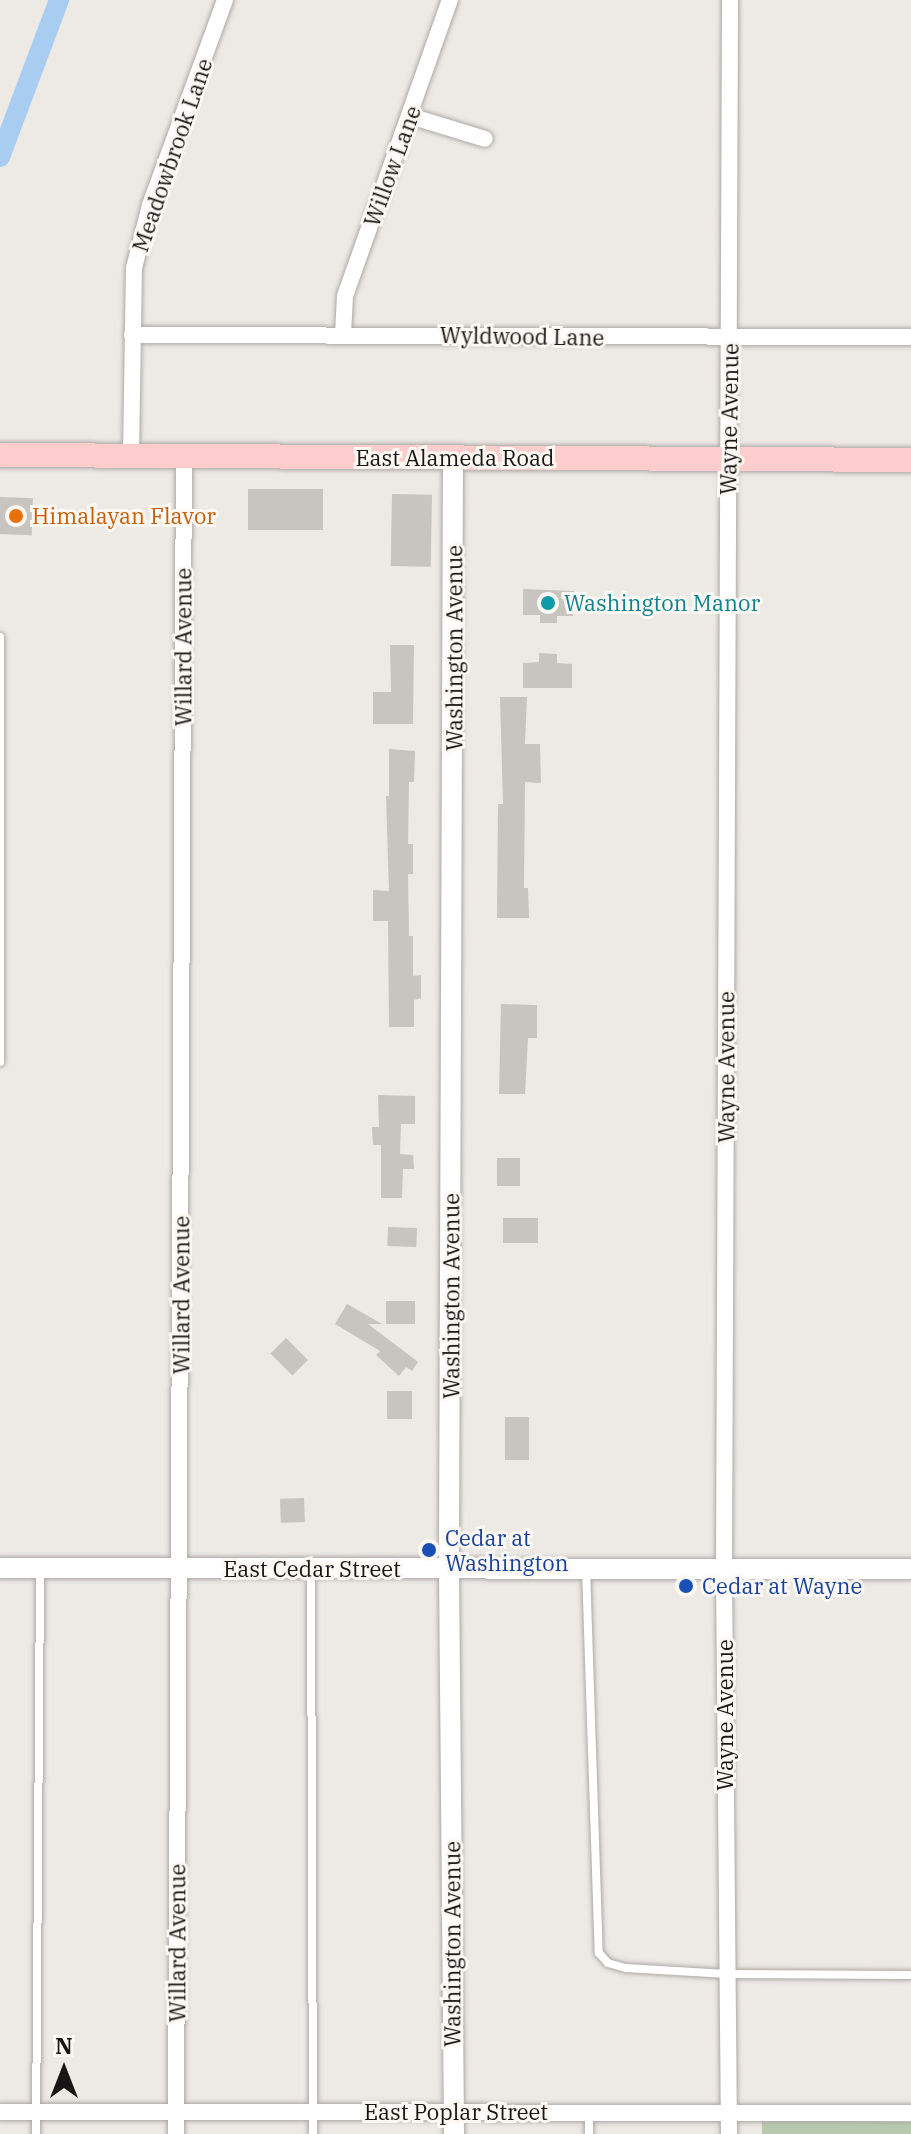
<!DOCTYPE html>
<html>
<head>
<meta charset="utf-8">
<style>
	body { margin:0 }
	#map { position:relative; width:911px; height:2134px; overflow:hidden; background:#ede9e5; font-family:"IBM Plex Serif",serif }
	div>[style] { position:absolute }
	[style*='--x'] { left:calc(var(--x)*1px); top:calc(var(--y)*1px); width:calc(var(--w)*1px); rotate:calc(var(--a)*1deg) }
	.green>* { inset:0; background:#b6cbae }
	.canal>* { height:20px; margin:-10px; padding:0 10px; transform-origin:10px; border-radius:10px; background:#a8cdf1 }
	.building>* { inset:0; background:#c8c4c0; transform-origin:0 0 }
	.roads { filter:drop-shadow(0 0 2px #ada9a5) drop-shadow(0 0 2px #ada9a5) }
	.service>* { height:8px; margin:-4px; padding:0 4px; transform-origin:4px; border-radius:4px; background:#fff }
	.minor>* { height:16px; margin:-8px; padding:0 8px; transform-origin:8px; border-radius:8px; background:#fff }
	.tertiary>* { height:20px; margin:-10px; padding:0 10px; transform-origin:10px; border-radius:10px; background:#fff }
	.primary>* { height:24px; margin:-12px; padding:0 12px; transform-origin:12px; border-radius:12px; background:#fdcdcd }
	.dots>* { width:22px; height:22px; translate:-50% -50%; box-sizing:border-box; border:4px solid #fbf7f3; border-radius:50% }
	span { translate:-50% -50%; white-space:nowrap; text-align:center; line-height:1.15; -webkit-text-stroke:6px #fbf7f3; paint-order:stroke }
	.street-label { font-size:22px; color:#171614 }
	.food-label { font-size:22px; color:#c56008 }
	.left { translate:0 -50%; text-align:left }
	.culture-label { font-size:22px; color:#0d838f }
	.transit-label { font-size:22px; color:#164399 }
	.north { position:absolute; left:24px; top:2030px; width:80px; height:80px; -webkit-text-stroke:6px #fbf7f3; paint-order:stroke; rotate:0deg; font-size:22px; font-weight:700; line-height:32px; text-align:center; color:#171614 }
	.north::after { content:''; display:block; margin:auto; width:28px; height:36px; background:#171614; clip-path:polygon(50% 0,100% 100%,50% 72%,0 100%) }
</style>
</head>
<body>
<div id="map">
	<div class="green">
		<div style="clip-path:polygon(762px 2120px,911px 2122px,911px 2134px,762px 2134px)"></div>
	</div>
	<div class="canal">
		<div style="--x:0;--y:157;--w:168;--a:-69.4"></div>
	</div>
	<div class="building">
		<div style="left:248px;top:489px;width:75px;height:41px"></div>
		<div style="left:392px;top:494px;width:40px;height:72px;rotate:1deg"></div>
		<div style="left:0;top:497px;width:33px;height:37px;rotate:2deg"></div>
		<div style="clip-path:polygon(523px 589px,574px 591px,573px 616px,557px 616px,557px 623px,540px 623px,540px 615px,523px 615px)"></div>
		<div style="clip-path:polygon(390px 645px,414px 645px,413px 724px,373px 724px,373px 692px,391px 692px)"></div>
		<div style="clip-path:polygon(539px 653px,557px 654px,557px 663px,572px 664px,572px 688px,523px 688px,523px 663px,539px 662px)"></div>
		<div style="clip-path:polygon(500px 697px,527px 697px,525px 744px,540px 744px,541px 783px,525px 782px,524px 888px,528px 888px,529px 918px,497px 918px,498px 804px,503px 804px)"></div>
		<div style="clip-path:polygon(389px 749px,415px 751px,414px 782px,409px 782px,408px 844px,413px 844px,413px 874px,408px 874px,409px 936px,413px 936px,413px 976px,421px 975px,421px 998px,414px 1000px,414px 1027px,389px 1027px,388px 921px,373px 921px,373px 890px,389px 891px,386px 796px,389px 796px)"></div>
		<div style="clip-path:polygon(501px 1004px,537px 1005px,537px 1038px,528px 1038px,525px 1094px,499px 1094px)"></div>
		<div style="clip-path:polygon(378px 1095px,415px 1096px,415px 1124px,401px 1124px,400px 1154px,413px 1155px,414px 1169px,403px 1169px,402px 1198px,381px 1198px,381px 1145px,373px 1145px,372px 1127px,379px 1127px)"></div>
		<div style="left:497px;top:1158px;width:23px;height:28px"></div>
		<div style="left:503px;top:1218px;width:35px;height:25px"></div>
		<div style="left:388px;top:1227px;width:29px;height:19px;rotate:2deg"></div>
		<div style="left:386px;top:1301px;width:29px;height:23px"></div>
		<div style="clip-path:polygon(347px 1304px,382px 1324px,368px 1324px,418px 1362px,412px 1371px,406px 1367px,399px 1376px,376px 1355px,380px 1351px,335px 1324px)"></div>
		<div style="left:286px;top:1338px;width:31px;height:22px;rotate:45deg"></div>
		<div style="left:387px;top:1391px;width:25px;height:28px"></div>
		<div style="left:505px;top:1417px;width:24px;height:43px"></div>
		<div style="left:304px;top:1498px;width:24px;height:24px;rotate:88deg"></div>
	</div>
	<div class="roads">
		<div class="service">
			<div style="--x:0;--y:637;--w:425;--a:90"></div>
			<div style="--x:586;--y:1569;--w:384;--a:88.1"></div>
			<div style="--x:599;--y:1953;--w:13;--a:48"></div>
			<div style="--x:608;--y:1963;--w:19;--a:16"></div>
			<div style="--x:626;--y:1968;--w:101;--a:3.4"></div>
			<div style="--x:727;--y:1974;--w:184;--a:0.3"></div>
			<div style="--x:311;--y:1571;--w:563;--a:89.8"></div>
			<div style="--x:36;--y:2134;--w:565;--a:-89.59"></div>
			<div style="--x:589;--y:2134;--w:21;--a:-90"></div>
		</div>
		<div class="minor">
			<div style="--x:410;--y:116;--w:78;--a:17"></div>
			<div style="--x:343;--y:334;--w:38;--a:-87"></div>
			<div style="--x:345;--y:296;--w:314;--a:-70.5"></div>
			<div style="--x:132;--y:335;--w:779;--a:0.15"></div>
			<div style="--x:131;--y:456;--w:188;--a:-89.1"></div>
			<div style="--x:134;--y:268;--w:65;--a:-75.7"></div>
			<div style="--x:150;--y:205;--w:218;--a:-69.9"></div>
			<div style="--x:0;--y:2112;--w:911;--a:0.06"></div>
			<div style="--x:176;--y:2134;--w:1677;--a:-89.73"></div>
			<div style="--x:729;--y:2134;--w:565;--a:-90.51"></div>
			<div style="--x:724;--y:1569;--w:1569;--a:-89.78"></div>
		</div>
		<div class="tertiary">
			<div style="--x:453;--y:459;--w:1110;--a:90.21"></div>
			<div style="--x:449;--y:1569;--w:565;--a:89.49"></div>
			<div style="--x:0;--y:1568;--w:911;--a:0.06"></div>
		</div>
		<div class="primary">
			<div style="--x:0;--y:455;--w:911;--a:0.31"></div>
		</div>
	</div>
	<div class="dots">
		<div style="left:16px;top:516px;background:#e8710a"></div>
		<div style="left:548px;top:603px;background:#0f9aa8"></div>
		<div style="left:429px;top:1550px;background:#1a4fb4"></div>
		<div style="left:686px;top:1586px;background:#1a4fb4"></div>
	</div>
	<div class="street-label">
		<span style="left:172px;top:155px;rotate:-71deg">Meadowbrook Lane</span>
		<span style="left:392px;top:166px;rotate:-70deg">Willow Lane</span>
		<span style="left:522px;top:336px;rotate:1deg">Wyldwood Lane</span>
		<span style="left:729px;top:419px;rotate:-89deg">Wayne Avenue</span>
		<span style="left:455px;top:458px">East Alameda Road</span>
		<span style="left:183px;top:647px;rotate:-90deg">Willard Avenue</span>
		<span style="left:454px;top:648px;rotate:-90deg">Washington Avenue</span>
		<span style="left:726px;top:1067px;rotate:-90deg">Wayne Avenue</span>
		<span style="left:181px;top:1295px;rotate:-90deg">Willard Avenue</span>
		<span style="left:451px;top:1296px;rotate:-90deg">Washington Avenue</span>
		<span style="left:312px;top:1569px">East Cedar Street</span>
		<span style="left:725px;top:1715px;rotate:-90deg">Wayne Avenue</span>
		<span style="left:177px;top:1943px;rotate:-90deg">Willard Avenue</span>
		<span style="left:452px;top:1944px;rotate:-90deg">Washington Avenue</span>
		<span style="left:456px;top:2112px">East Poplar Street</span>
	</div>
	<div class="food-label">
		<span class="left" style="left:32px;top:516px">Himalayan Flavor</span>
	</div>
	<div class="culture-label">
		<span class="left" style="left:564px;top:603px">Washington Manor</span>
	</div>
	<div class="transit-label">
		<span class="left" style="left:445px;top:1550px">Cedar at<br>Washington</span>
		<span class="left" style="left:702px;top:1586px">Cedar at Wayne</span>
	</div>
	<div class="north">N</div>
</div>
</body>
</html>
